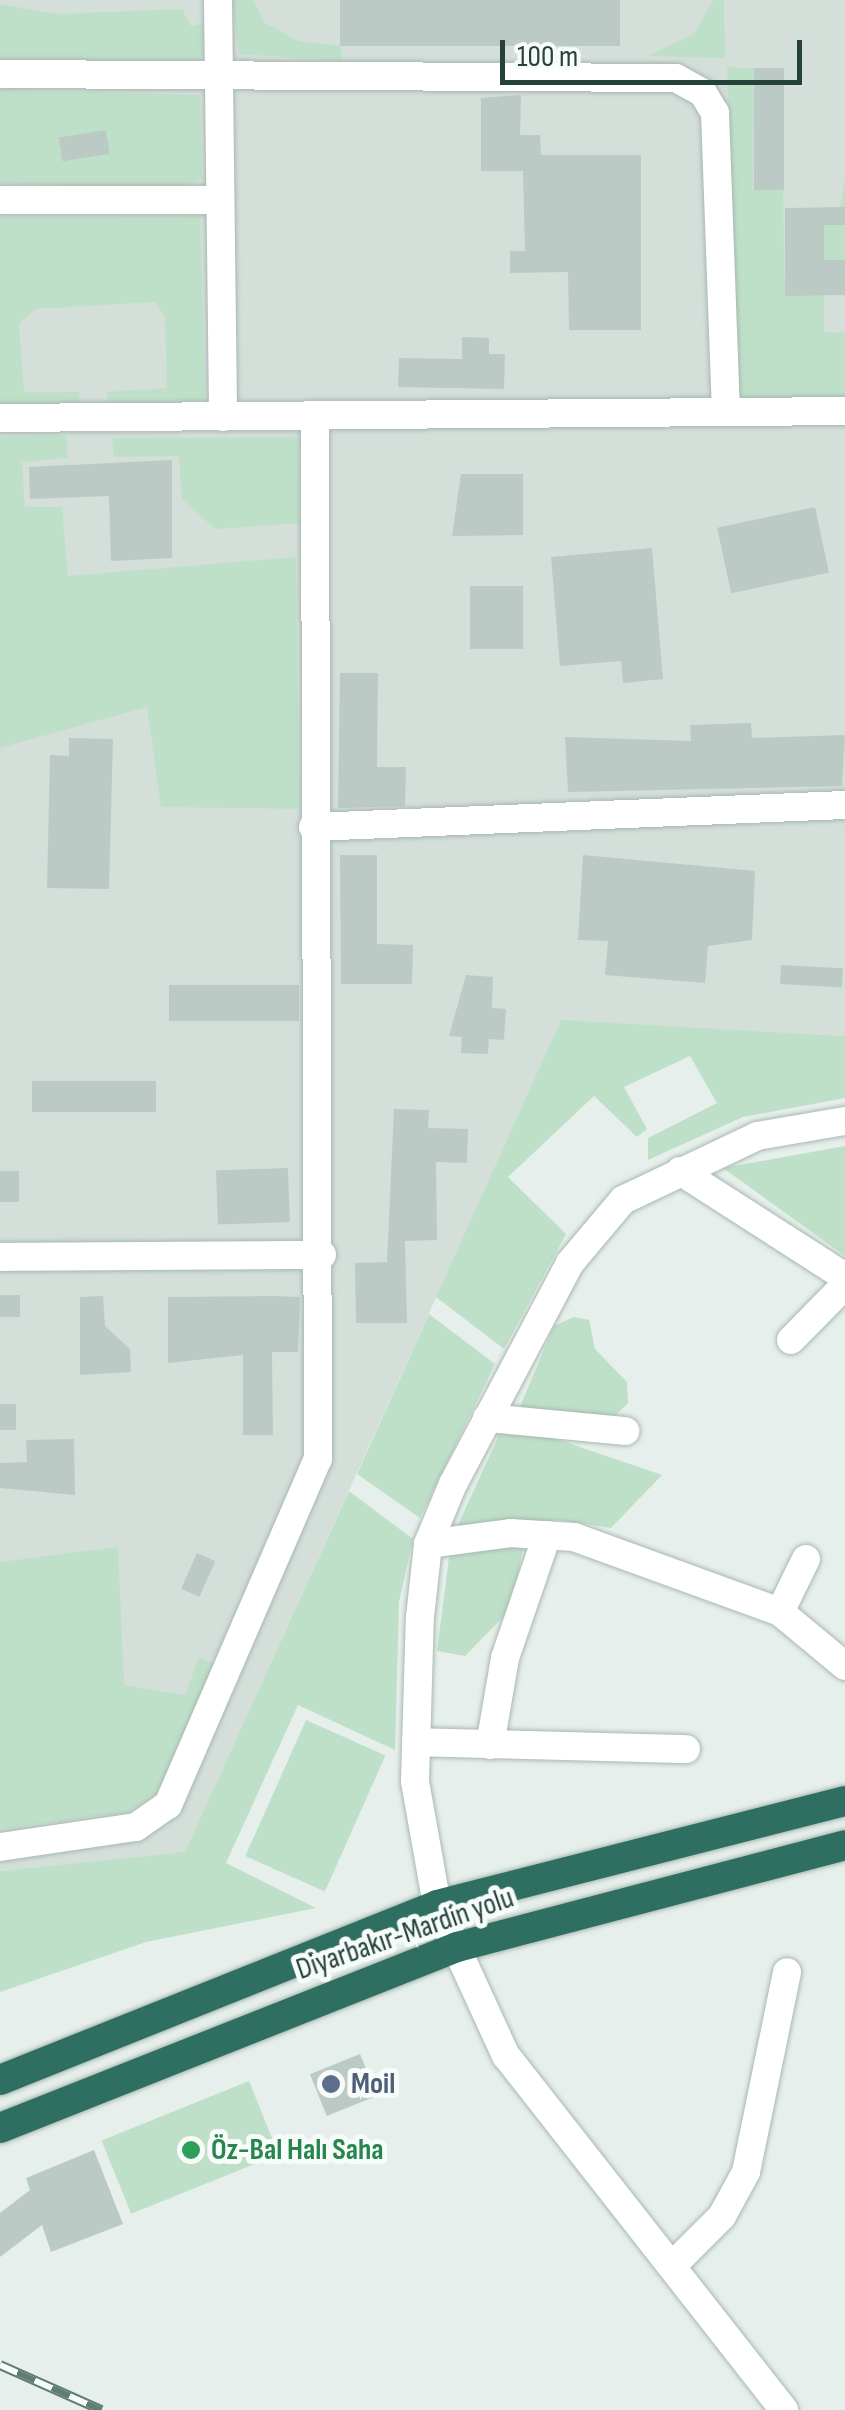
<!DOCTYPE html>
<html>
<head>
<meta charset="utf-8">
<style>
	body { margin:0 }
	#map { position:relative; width:845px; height:2410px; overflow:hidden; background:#e6efeb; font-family:"Sofia Sans Condensed",sans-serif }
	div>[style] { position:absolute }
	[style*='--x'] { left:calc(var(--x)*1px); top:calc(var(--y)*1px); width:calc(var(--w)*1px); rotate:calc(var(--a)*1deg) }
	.built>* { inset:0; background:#d4dfda }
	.green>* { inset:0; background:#bfe0c8; transform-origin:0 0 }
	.building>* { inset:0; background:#bbcac4; transform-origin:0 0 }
	.roads { filter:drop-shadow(0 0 2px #a8b8b2) drop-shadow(0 0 2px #a8b8b2) }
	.minor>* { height:28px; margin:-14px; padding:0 14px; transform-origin:14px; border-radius:14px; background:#fff }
	.highway>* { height:30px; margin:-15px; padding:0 15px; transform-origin:15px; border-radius:15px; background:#2f6f62 }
	.rail>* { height:10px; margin-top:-5px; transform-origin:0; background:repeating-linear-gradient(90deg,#f7fbf9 0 19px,#5f7d75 0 38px); box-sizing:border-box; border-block:2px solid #5f7d75 }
	.dots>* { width:28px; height:28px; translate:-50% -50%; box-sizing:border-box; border:5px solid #f7fbf9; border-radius:50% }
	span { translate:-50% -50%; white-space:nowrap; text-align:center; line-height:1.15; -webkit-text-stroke:10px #f7fbf9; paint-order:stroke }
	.street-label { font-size:30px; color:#24423a }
	.service-label { font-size:30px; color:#4e5e75; font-weight:700 }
	.left { translate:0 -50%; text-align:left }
	.leisure-label { font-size:30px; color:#27864d; font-weight:700 }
	.scale { position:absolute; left:500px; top:40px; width:302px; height:45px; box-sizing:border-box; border:5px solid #24423a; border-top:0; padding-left:12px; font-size:30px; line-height:35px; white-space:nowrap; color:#24423a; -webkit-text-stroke:8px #f7fbf9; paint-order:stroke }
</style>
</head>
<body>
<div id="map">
	<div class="built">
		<div style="clip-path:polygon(0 0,845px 0,845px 1036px,561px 1021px,185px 1853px,0 1871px)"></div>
	</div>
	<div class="green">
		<div style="clip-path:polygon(232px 0,253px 0,265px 23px,299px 41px,341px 46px,342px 61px,239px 54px)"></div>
		<div style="clip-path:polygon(713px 0,724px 0,725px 58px,647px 56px,694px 34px)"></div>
		<div style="clip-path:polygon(0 4px,57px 14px,182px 9px,191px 26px,204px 23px,208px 47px,198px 60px,177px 63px,0 60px)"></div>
		<div style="clip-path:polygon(727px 67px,754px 68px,753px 190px,783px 190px,785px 295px,824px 295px,824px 332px,845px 333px,845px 400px,737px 398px)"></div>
		<div style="clip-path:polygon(0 90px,200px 95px,202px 179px,175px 189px,0 183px)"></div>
		<div style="clip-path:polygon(845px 179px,845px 260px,824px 260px,824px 207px,840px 207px)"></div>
		<div style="clip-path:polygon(200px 216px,205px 400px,108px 405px,107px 392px,167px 388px,165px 317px,155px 302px,35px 309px,19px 324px,24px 392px,79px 392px,80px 404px,0 406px,0 217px)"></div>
		<div style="clip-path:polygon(66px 435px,68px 458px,22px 462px,25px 507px,62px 507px,68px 576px,296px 557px,299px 809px,161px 807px,147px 707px,0 748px,0 437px)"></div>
		<div style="clip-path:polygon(297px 437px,302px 523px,215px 529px,182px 499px,179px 456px,114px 457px,112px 438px)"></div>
		<div style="clip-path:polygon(561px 1020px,845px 1036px,845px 1098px,743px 1117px,648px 1160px,648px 1138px,717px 1103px,690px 1056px,624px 1087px,647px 1129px,637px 1137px,594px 1096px,508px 1177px,566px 1234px,504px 1349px,436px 1297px)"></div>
		<div style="clip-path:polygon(845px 1146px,845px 1256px,723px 1168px)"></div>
		<div style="clip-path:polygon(429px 1314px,495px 1364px,420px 1518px,357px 1474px)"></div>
		<div style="clip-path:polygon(574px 1317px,589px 1320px,595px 1349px,627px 1382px,628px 1403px,613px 1418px,519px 1409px,554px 1326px)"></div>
		<div style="clip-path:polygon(500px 1433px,542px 1434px,662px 1475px,611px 1528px,559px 1520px,456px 1529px)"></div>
		<div style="clip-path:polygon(349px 1491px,413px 1539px,399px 1602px,395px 1750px,298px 1705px,226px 1863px,316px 1908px,146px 1942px,0 1992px,0 1871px,185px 1852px)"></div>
		<div style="clip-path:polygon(523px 1546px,512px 1608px,465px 1656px,437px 1651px,450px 1550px)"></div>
		<div style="clip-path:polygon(118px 1547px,124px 1685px,185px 1695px,199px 1657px,224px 1669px,164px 1788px,128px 1812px,0 1829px,0 1562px)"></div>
		<div style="left:306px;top:1720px;width:87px;height:149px;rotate:24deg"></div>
		<div style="left:249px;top:2081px;width:79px;height:159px;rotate:68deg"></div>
	</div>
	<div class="building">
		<div style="left:340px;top:0;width:280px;height:46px"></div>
		<div style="left:754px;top:68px;width:30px;height:122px"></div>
		<div style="clip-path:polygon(521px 95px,520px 135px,540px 135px,541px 155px,641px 155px,641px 330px,569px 330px,568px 272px,510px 273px,510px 251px,525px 251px,523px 171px,481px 171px,481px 98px)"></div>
		<div style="left:106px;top:130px;width:24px;height:48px;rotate:81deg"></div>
		<div style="clip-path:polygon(845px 207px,845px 225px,824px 225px,824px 260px,845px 260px,845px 295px,785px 296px,785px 208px)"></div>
		<div style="clip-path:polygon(462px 337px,489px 338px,489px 354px,505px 354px,504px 389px,398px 387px,399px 358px,462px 359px)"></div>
		<div style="clip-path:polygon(172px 460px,172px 558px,111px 561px,109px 496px,30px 499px,29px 467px)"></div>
		<div style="clip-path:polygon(461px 474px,523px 474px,523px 535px,452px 536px)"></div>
		<div style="left:815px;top:507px;width:67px;height:100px;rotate:78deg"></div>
		<div style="clip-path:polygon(652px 548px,663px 679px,623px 683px,621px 661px,560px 666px,551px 557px)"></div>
		<div style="left:523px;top:586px;width:63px;height:53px;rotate:90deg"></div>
		<div style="clip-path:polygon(340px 673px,378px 673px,377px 767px,406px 767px,405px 806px,338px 808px)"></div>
		<div style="clip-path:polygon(751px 723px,752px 738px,845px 735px,842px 786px,568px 792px,565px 737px,691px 741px,690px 725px)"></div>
		<div style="clip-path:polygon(69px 738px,113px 739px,109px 889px,47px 888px,50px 755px,69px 756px)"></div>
		<div style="clip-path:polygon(340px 855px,377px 855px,377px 944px,413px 945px,412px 984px,341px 984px)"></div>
		<div style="clip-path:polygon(583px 855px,755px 871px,752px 940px,708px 946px,705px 983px,605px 975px,608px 941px,578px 940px)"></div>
		<div style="left:781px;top:965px;width:62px;height:19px;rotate:3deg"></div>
		<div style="clip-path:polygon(466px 975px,493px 977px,492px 1008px,506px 1009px,504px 1040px,489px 1039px,488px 1054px,461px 1053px,462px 1037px,449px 1036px)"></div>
		<div style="left:169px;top:985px;width:130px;height:36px"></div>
		<div style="left:156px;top:1081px;width:31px;height:124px;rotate:90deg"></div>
		<div style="clip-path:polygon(394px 1109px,429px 1110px,428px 1128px,468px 1129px,467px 1163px,436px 1162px,437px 1240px,405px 1241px,407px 1323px,356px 1323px,355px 1263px,387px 1262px)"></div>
		<div style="left:288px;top:1168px;width:54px;height:72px;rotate:88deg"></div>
		<div style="left:0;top:1171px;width:19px;height:31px"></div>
		<div style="left:0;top:1295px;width:20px;height:22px"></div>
		<div style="clip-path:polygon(103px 1296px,105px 1326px,130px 1349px,131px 1372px,80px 1375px,80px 1297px)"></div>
		<div style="clip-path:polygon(274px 1296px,300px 1297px,298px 1352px,272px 1352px,273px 1435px,243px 1435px,243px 1355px,168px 1363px,168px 1297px)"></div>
		<div style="left:0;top:1404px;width:16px;height:26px"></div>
		<div style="clip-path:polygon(74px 1439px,75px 1495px,0 1488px,0 1463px,27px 1462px,26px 1440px)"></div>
		<div style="left:197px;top:1553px;width:20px;height:39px;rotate:24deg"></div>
		<div style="left:360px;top:2054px;width:45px;height:54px;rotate:68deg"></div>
		<div style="clip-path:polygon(94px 2150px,123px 2224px,51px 2252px,42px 2225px,0 2257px,0 2213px,30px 2190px,26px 2178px)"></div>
	</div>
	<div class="roads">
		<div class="minor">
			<div style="--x:218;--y:0;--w:417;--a:89.3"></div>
			<div style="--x:0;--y:74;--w:676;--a:0.34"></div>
			<div style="--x:676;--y:78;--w:31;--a:29"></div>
			<div style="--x:703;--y:93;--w:23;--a:59"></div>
			<div style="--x:715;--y:113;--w:299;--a:87.9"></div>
			<div style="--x:0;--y:200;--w:220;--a:0"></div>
			<div style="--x:0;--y:418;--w:845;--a:-0.47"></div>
			<div style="--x:313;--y:827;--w:532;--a:-2.37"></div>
			<div style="--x:680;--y:1171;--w:196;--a:32.7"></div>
			<div style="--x:0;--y:1257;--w:322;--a:-0.4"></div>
			<div style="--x:791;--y:1340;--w:77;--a:-45.5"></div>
			<div style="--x:487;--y:1418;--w:139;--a:5.4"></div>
			<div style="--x:428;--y:1544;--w:83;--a:-7.6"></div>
			<div style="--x:510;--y:1533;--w:64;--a:3.6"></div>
			<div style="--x:574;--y:1537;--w:219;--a:20"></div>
			<div style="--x:780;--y:1612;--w:85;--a:39.7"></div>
			<div style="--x:780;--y:1612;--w:59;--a:-63.9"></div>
			<div style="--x:416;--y:1742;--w:270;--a:1.5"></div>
			<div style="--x:490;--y:1745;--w:88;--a:-80.2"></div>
			<div style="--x:505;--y:1658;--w:130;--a:-71.1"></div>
			<div style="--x:0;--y:1847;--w:137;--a:-8.4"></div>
			<div style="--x:136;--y:1827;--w:39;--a:-35"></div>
			<div style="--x:168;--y:1805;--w:377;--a:-66.6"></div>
			<div style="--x:318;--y:1459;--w:1040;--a:-90.17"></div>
			<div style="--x:675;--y:2263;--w:66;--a:-45"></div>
			<div style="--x:722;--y:2216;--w:50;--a:-61.4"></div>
			<div style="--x:746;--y:2172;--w:204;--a:-78.4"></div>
			<div style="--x:784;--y:2410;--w:450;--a:-128.1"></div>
			<div style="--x:506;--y:2056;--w:166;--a:-114.6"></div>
			<div style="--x:437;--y:1905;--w:126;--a:-100.1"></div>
			<div style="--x:415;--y:1781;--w:164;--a:-88.3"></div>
			<div style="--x:420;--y:1617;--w:73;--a:-83.7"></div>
			<div style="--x:428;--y:1544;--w:65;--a:-67.4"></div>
			<div style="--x:453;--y:1484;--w:250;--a:-62.1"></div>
			<div style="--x:570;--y:1263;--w:82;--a:-49.9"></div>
			<div style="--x:623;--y:1200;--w:148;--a:-25.5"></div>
			<div style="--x:757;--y:1136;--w:89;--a:-9.7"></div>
		</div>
		<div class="highway">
			<div style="--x:0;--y:2080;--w:471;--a:-21.8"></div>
			<div style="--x:437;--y:1905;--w:421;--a:-14.3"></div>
			<div style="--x:0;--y:2128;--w:492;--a:-21.6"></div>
			<div style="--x:457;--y:1947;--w:401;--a:-14.7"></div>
		</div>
	</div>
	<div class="rail">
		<div style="--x:0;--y:2365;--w:111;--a:24"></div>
	</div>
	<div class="dots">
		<div style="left:331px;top:2084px;background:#5c6f8a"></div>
		<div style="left:191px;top:2150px;background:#2e9e5b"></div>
	</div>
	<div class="street-label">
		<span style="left:405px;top:1934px;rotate:-19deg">Diyarbakır-Mardin yolu</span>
	</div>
	<div class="service-label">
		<span class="left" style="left:351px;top:2084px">Moil</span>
	</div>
	<div class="leisure-label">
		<span class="left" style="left:211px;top:2150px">Öz-Bal Halı Saha</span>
	</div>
	<div class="scale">100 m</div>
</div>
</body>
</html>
